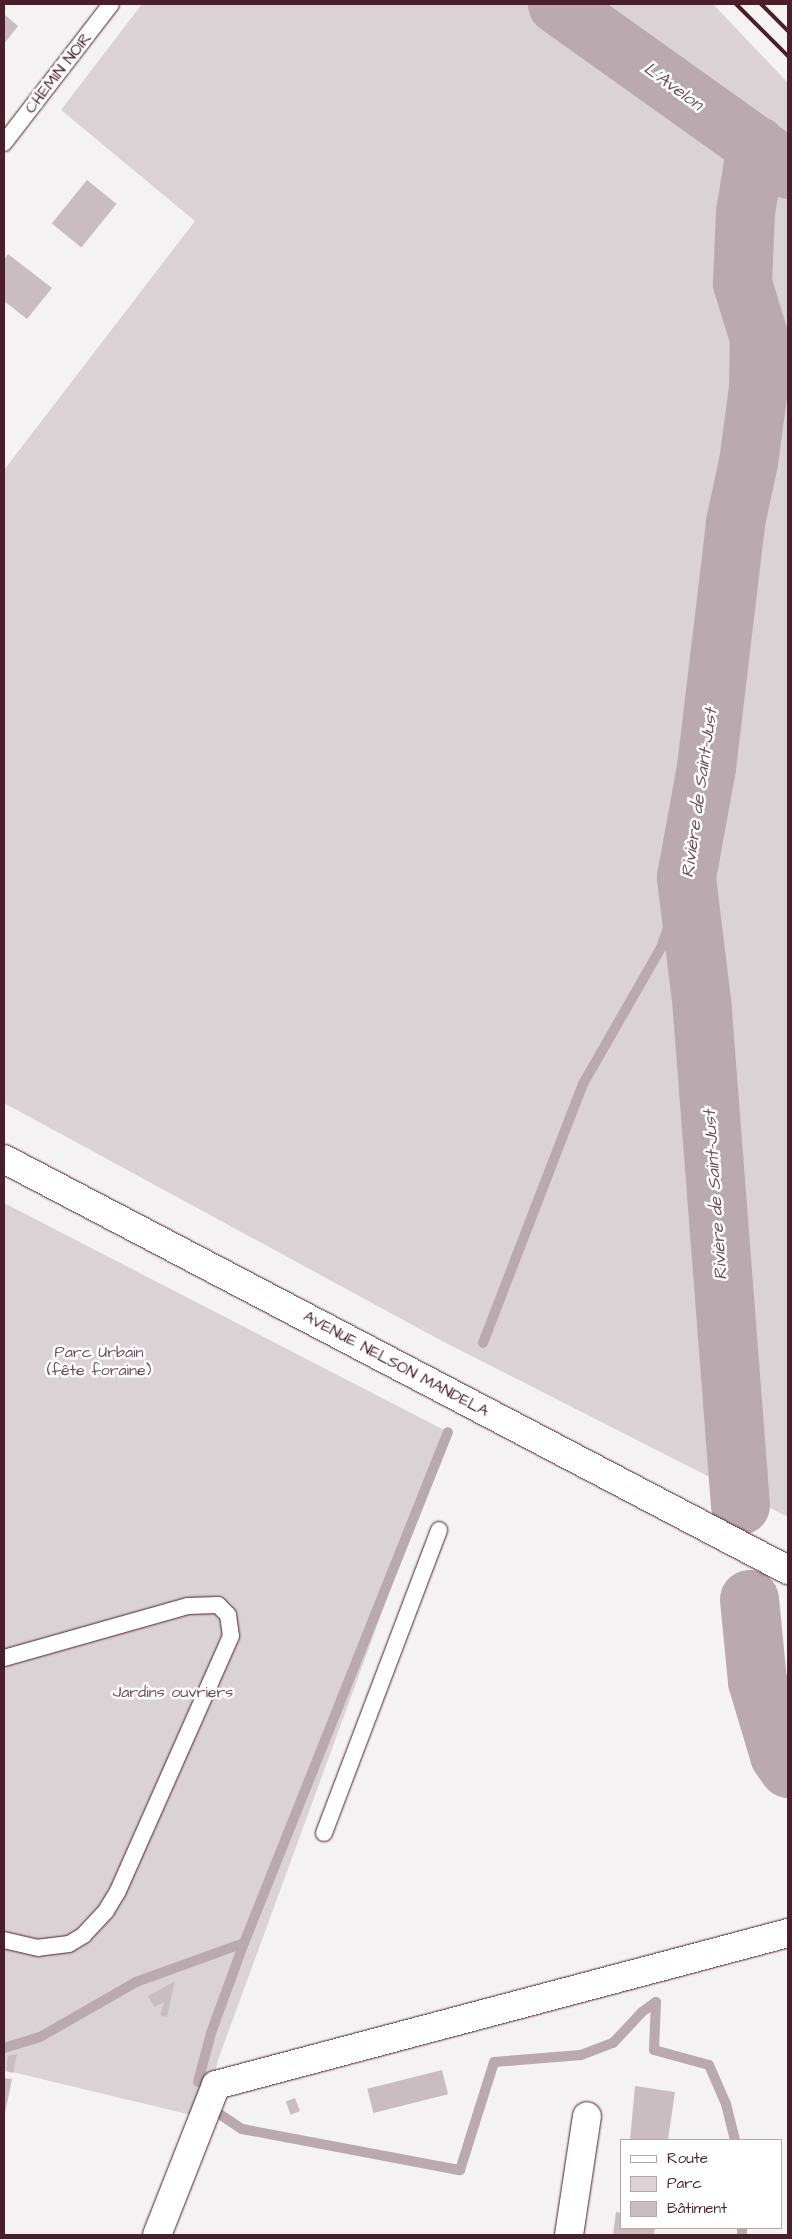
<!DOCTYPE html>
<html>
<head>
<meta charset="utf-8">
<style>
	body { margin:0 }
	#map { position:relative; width:792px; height:2239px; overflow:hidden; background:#f4f2f2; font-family:"Architects Daughter",sans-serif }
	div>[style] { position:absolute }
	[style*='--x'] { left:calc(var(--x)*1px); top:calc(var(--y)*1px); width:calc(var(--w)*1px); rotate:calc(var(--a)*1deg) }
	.green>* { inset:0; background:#dbd2d5 }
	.stream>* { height:10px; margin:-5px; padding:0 5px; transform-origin:5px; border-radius:5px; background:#baa9ae }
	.river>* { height:59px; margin:-29.5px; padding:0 29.5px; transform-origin:29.5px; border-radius:29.5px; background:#baa9ae }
	.building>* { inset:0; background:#cabdc1; transform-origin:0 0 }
	.roads { filter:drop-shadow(0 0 1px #4a1f2b) drop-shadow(0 0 1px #4a1f2b) }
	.lane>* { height:16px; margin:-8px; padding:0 8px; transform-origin:8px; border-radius:8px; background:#fff }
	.street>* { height:28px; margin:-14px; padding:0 14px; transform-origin:14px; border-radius:14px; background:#fff }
	.secondary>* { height:28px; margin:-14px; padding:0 14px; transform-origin:14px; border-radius:14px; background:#fff }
	.rail>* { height:4px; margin:-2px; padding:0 2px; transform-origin:2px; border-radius:2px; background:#4a1f2b }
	span { translate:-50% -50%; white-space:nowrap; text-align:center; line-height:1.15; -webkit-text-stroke:5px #fff; paint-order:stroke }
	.street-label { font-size:16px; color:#4a1f2b }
	.park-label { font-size:16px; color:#6e4c56 }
	.water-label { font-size:18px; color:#714f59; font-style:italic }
	.frame { position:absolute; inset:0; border:5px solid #4a1f2b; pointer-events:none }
	.legend { position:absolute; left:620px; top:2139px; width:162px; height:90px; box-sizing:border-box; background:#fff; border:1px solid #b7a5aa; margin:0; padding:6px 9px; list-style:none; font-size:15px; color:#4a1f2b }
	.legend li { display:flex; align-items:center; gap:10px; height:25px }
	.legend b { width:25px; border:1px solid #b7a5aa }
</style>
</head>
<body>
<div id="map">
	<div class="green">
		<div style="clip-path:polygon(142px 4px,713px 4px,788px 83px,788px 1517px,442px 1341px,4px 1103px,4px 470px,195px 221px,61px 110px)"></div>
		<div style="clip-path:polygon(4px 1203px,448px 1432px,218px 2060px,204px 2118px,4px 2070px)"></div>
	</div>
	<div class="stream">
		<div style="--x:483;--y:1343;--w:278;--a:-68.9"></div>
		<div style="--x:583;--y:1084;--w:157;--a:-60.2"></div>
		<div style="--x:661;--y:948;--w:75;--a:-70.6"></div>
		<div style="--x:4;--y:2048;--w:38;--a:-17"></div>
		<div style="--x:40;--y:2037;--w:111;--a:-29.8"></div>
		<div style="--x:136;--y:1982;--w:115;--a:-19.9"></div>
		<div style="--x:244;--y:1943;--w:550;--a:-68.24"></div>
		<div style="--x:198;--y:2082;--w:51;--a:-75.1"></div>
		<div style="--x:211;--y:2033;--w:96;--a:-69.9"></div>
		<div style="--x:221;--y:2115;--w:25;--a:34"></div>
		<div style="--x:242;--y:2129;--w:222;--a:10.7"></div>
		<div style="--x:460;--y:2170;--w:113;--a:-72.5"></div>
		<div style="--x:494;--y:2062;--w:87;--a:-4.6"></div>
		<div style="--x:581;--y:2055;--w:34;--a:-21"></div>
		<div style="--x:613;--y:2043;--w:42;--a:-46.9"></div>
		<div style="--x:642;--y:2012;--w:17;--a:-36"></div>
		<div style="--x:656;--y:2002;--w:48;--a:92.4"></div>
		<div style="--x:654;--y:2050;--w:57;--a:15.3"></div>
		<div style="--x:709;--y:2065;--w:43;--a:66.4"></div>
		<div style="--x:726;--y:2104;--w:37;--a:76"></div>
		<div style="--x:742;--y:2228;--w:7;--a:90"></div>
	</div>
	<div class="river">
		<div style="--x:557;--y:4;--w:284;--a:35.5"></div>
		<div style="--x:740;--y:1505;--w:498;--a:-94.4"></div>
		<div style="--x:702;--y:1008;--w:132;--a:-97"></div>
		<div style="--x:686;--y:877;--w:112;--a:-79.7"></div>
		<div style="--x:706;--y:767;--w:247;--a:-83.2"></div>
		<div style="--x:735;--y:522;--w:61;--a:-77.8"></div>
		<div style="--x:748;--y:462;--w:75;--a:-82.3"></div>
		<div style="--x:758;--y:388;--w:50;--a:-88.9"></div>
		<div style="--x:759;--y:338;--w:58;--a:-107.2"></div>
		<div style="--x:742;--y:283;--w:71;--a:-87.6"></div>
		<div style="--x:745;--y:212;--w:68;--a:-80.7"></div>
		<div style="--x:749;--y:1599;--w:82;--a:84.4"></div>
		<div style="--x:757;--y:1681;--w:77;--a:73.4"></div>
		<div style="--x:779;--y:1755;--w:16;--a:55"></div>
	</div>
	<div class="building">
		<div style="clip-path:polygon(4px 14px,18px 26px,4px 44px)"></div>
		<div style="left:87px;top:180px;width:38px;height:56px;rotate:39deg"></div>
		<div style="clip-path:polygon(8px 254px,52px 288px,27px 319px,4px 301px,4px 260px)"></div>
		<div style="clip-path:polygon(175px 1981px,167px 2017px,160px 2015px,164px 2002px,154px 2007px,148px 1996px)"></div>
		<div style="clip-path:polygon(17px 2054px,13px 2073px,6px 2071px,8px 2056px)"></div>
		<div style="left:442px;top:2070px;width:25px;height:77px;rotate:76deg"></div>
		<div style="clip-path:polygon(4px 2078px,12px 2079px,5px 2113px,4px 2112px)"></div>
		<div style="clip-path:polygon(635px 2086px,675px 2092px,668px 2140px,630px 2140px)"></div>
		<div style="left:295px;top:2098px;width:14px;height:10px;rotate:69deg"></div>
		<div style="clip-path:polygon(616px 2212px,621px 2213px,621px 2228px,655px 2228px,654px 2235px,613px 2235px)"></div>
	</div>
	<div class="roads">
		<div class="lane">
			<div style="--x:4;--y:143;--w:175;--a:-52.4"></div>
			<div style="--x:4;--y:1658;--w:191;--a:-15.8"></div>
			<div style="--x:188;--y:1606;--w:30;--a:-2"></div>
			<div style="--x:218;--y:1605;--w:14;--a:45"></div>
			<div style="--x:228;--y:1615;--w:21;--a:82"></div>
			<div style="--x:231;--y:1636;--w:279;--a:113.9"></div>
			<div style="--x:118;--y:1891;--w:23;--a:121"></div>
			<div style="--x:106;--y:1911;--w:33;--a:133"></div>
			<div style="--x:84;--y:1935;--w:17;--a:149"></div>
			<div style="--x:69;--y:1944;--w:31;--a:173"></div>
			<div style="--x:38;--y:1948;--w:35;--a:-167"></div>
			<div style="--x:324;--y:1833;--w:324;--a:-69.2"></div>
		</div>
		<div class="street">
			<div style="--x:157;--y:2235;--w:161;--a:-68.5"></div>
			<div style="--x:216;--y:2085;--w:592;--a:-14.88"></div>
			<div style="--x:569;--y:2235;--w:120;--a:-81.4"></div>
		</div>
		<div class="secondary">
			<div style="--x:4;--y:1159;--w:885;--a:27.67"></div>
		</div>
	</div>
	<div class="rail">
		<div style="--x:736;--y:4;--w:74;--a:45"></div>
		<div style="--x:761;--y:4;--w:38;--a:45"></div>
	</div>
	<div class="street-label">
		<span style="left:58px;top:73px;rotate:-52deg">CHEMIN NOIR</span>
		<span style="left:396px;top:1364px;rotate:28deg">AVENUE NELSON MANDELA</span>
	</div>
	<div class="park-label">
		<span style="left:99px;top:1361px">Parc Urbain<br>(fête foraine)</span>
		<span style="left:173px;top:1692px">Jardins ouvriers</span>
	</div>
	<div class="water-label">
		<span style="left:673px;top:87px;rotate:36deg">L'Avelon</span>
		<span style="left:700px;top:793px;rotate:-82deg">Rivière de Saint-Just</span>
		<span style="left:716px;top:1195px;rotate:-94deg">Rivière de Saint-Just</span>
	</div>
	<div class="frame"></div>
	<ul class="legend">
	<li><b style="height:6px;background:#fff"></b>Route</li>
	<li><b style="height:14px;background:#dbd2d5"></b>Parc</li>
	<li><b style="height:14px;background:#cabdc1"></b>Bâtiment</li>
	</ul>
</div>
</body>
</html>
